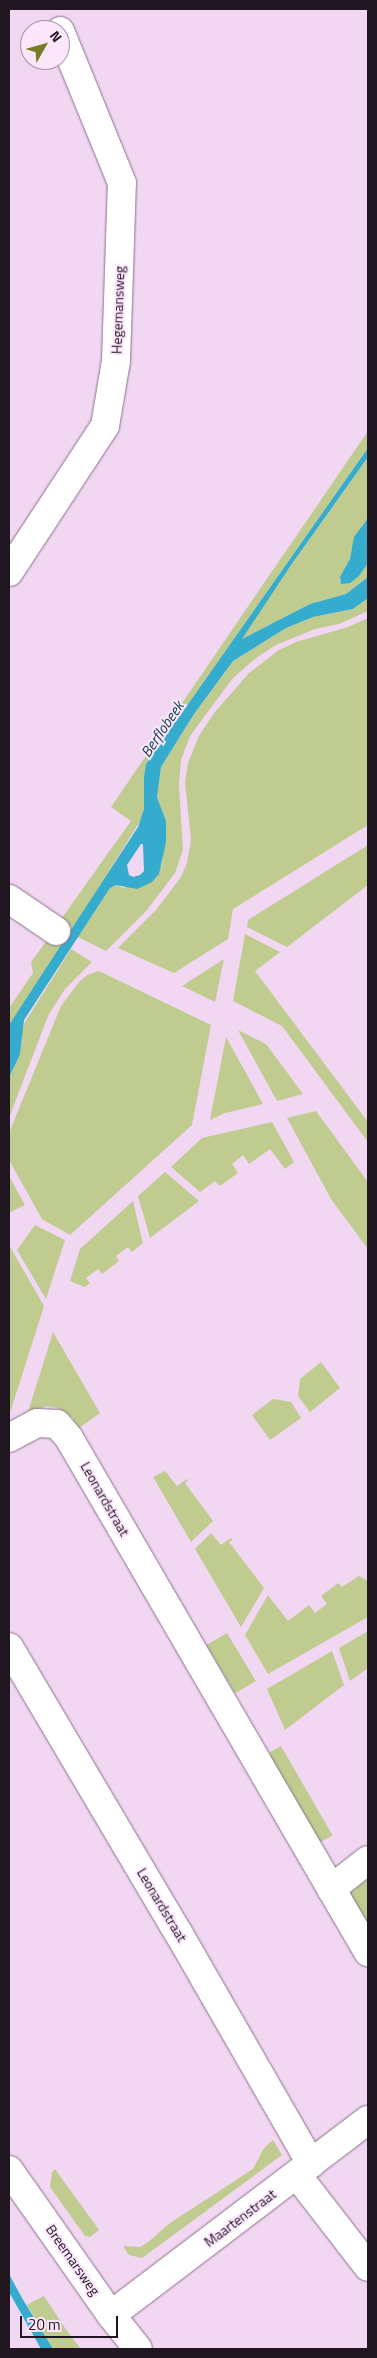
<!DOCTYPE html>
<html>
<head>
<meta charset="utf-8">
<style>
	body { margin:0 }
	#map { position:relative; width:377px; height:2358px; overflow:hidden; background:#f2d7f2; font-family:"Titillium Web",sans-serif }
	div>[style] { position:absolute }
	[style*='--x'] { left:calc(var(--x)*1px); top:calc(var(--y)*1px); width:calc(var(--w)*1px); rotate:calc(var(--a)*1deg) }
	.green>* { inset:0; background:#bfcb8f; transform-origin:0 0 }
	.water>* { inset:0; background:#35abcd }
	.roads { filter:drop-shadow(0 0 1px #8a738b) drop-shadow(0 0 1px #8a738b) }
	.minor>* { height:28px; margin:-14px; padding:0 14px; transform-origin:14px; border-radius:14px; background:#fff }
	.major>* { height:28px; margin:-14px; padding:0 14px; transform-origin:14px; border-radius:14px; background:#fff }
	span { translate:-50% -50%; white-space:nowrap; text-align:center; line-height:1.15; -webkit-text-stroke:4px #fce6fc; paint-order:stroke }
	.street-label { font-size:14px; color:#1f161f }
	.water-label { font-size:15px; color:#104250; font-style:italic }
	.frame { position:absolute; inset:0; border:10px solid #1f161f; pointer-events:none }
	.north { position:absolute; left:20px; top:20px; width:50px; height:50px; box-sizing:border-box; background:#fce6fc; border:1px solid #a493a4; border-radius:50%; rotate:52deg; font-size:14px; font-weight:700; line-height:20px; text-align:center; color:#1f161f }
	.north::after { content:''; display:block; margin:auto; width:18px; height:22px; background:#797d26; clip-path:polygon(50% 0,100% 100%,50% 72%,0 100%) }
	.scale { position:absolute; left:20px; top:2316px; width:98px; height:22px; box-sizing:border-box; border:2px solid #1f161f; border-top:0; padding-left:6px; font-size:15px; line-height:18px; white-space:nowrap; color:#1f161f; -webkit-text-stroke:4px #fce6fc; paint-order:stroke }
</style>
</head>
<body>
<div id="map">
	<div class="green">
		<div style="clip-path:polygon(368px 431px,368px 448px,146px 764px,144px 776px,144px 809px,142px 818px,71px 932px,59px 922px,131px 821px,111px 807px)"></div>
		<div style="clip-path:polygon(368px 457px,368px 518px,355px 536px,350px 559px,339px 581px,359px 576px,368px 563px,368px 577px,346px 594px,310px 604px,241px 639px,291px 565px)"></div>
		<div style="clip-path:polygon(368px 598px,368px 611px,339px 624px,315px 629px,276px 645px,256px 658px,233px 678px,190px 736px,181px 760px,179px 785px,183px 850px,175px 873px,147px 910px,106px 951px,78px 937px,110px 888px,116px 885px,124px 888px,162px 865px,163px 851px,166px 842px,163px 813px,157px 797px,161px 767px,194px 714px,233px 661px,286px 628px,313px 617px,353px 609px)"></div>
		<div style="clip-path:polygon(368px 618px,368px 825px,233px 909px,228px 939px,174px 973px,118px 948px,156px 910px,181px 877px,187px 863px,191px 840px,185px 782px,188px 763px,199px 736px,215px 712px,249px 673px,279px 650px,296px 642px,348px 627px)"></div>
		<div style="clip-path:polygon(368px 845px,368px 885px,287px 947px,247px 927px,248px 920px)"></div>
		<div style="clip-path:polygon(245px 934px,280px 952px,255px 971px,368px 1122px,368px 1142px,282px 1026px,233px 1001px)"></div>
		<div style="clip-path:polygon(50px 936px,63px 945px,9px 1025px,9px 1008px,33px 973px,31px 962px)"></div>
		<div style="clip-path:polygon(71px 949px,92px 962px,65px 989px,48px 1016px,9px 1118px,9px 1078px,13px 1071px,22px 1041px,22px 1027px)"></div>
		<div style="clip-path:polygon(224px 959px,215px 1002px,182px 986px)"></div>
		<div style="clip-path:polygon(99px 971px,211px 1025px,192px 1125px,70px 1235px,42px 1219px,9px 1160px,9px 1133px,61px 1006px,79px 982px,87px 975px)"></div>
		<div style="clip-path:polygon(238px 1030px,266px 1044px,303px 1094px,277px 1101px)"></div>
		<div style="clip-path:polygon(226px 1037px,263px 1104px,225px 1113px,210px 1120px)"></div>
		<div style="clip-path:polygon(316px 1111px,368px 1182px,368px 1249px,331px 1199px,287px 1118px)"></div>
		<div style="clip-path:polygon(272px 1122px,294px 1162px,285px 1169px,270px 1149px,249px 1164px,243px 1155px,232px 1164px,238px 1173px,220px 1186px,215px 1181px,200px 1192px,171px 1167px,202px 1138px)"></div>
		<div style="clip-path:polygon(165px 1172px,199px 1201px,150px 1238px,138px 1196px)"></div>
		<div style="clip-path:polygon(9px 1176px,25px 1205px,9px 1213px)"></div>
		<div style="clip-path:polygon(133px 1201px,143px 1243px,132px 1252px,128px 1247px,116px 1256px,119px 1261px,102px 1274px,98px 1269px,86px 1278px,90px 1283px,85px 1287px,70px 1281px,80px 1249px)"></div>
		<div style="clip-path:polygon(35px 1225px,65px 1240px,46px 1299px,17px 1250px)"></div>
		<div style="clip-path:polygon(9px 1245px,44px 1306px,9px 1416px)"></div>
		<div style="clip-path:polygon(53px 1332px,100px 1413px,79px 1428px,72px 1417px,57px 1408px,47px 1406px,28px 1412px)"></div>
		<div style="clip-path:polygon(321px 1362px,340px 1388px,310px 1412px,298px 1396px,300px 1379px)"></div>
		<div style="clip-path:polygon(273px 1399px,291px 1402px,301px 1418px,270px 1440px,252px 1415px)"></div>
		<div style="clip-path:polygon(165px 1471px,177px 1486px,187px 1479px,188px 1480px,185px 1483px,213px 1521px,191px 1542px,153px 1477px)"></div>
		<div style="clip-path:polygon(211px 1533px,221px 1545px,231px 1538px,233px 1540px,229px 1542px,264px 1588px,241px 1627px,195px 1549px)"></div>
		<div style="clip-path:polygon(359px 1576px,368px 1581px,368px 1617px,268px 1674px,245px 1635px,268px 1595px,288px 1621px,309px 1605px,315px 1613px,327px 1604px,321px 1596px,338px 1583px,342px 1587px)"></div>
		<div style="clip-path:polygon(368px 1631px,368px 1668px,350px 1681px,339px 1648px)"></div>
		<div style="left:227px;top:1633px;width:56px;height:24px;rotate:59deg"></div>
		<div style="clip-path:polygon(332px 1651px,344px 1685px,285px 1730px,267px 1689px)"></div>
		<div style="left:281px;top:1746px;width:103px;height:16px;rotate:60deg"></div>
		<div style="clip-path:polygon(368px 1879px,368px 1924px,350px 1893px)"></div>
		<div style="clip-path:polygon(273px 2140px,282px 2155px,142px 2258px,129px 2255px,123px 2246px,140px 2247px,147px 2243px,170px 2223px,253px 2169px,264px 2148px)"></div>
		<div style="clip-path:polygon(55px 2169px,99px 2230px,90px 2237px,85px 2236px,50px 2187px,52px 2172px)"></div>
		<div style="clip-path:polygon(44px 2296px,67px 2331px,81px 2349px,53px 2349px,27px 2305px)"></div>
	</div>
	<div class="water">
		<div style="clip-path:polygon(evenodd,368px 448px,368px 457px,291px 565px,242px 639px,310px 604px,346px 594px,368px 577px,368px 598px,353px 609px,313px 617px,286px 628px,233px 661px,194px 714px,161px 767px,157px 797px,166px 821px,166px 842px,159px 874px,152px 882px,137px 889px,116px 885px,110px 888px,24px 1020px,20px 1054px,9px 1078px,9px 1025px,138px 827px,144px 809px,144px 776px,146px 764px,368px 448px,141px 844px,143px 844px,144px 871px,140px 875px,133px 877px,129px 875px,127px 865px,141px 844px)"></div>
		<div style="clip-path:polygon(368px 518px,368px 563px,359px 576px,350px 583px,341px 584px,340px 577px,350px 559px,354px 537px)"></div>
		<div style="clip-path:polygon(9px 2274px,22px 2298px,53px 2349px,41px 2349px,9px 2292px)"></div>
	</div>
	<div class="roads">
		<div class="minor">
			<div style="--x:9;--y:572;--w:175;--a:-56.7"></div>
			<div style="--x:105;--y:426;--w:66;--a:-80.4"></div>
			<div style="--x:116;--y:361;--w:178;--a:-88.1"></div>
			<div style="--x:122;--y:183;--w:164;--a:-112.2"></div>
			<div style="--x:9;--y:899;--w:57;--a:34.2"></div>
			<div style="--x:9;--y:1438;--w:32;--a:-28"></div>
			<div style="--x:37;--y:1423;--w:20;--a:3"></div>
			<div style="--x:57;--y:1424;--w:18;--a:49"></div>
			<div style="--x:69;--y:1438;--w:595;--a:59.81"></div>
			<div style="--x:9;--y:1647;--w:334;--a:59.4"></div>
			<div style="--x:179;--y:1934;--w:265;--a:60.1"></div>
			<div style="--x:331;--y:1889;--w:47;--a:-38.1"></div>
			<div style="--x:297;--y:2175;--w:116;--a:52.3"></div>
			<div style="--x:111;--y:2315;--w:323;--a:-37.2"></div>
		</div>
		<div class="major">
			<div style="--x:9;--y:2170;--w:177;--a:54.9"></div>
			<div style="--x:111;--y:2315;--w:43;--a:51.5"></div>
		</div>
	</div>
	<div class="street-label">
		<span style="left:118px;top:310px;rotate:-88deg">Hegemansweg</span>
		<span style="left:105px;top:1499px;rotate:60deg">Leonardstraat</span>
		<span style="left:162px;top:1905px;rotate:59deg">Leonardstraat</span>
		<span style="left:240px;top:2218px;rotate:-37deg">Maartenstraat</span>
		<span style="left:73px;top:2260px;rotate:55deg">Breemarsweg</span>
	</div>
	<div class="water-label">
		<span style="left:162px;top:729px;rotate:-56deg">Berflobeek</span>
	</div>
	<div class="frame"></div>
	<div class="north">N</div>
	<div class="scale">20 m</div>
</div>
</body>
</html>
